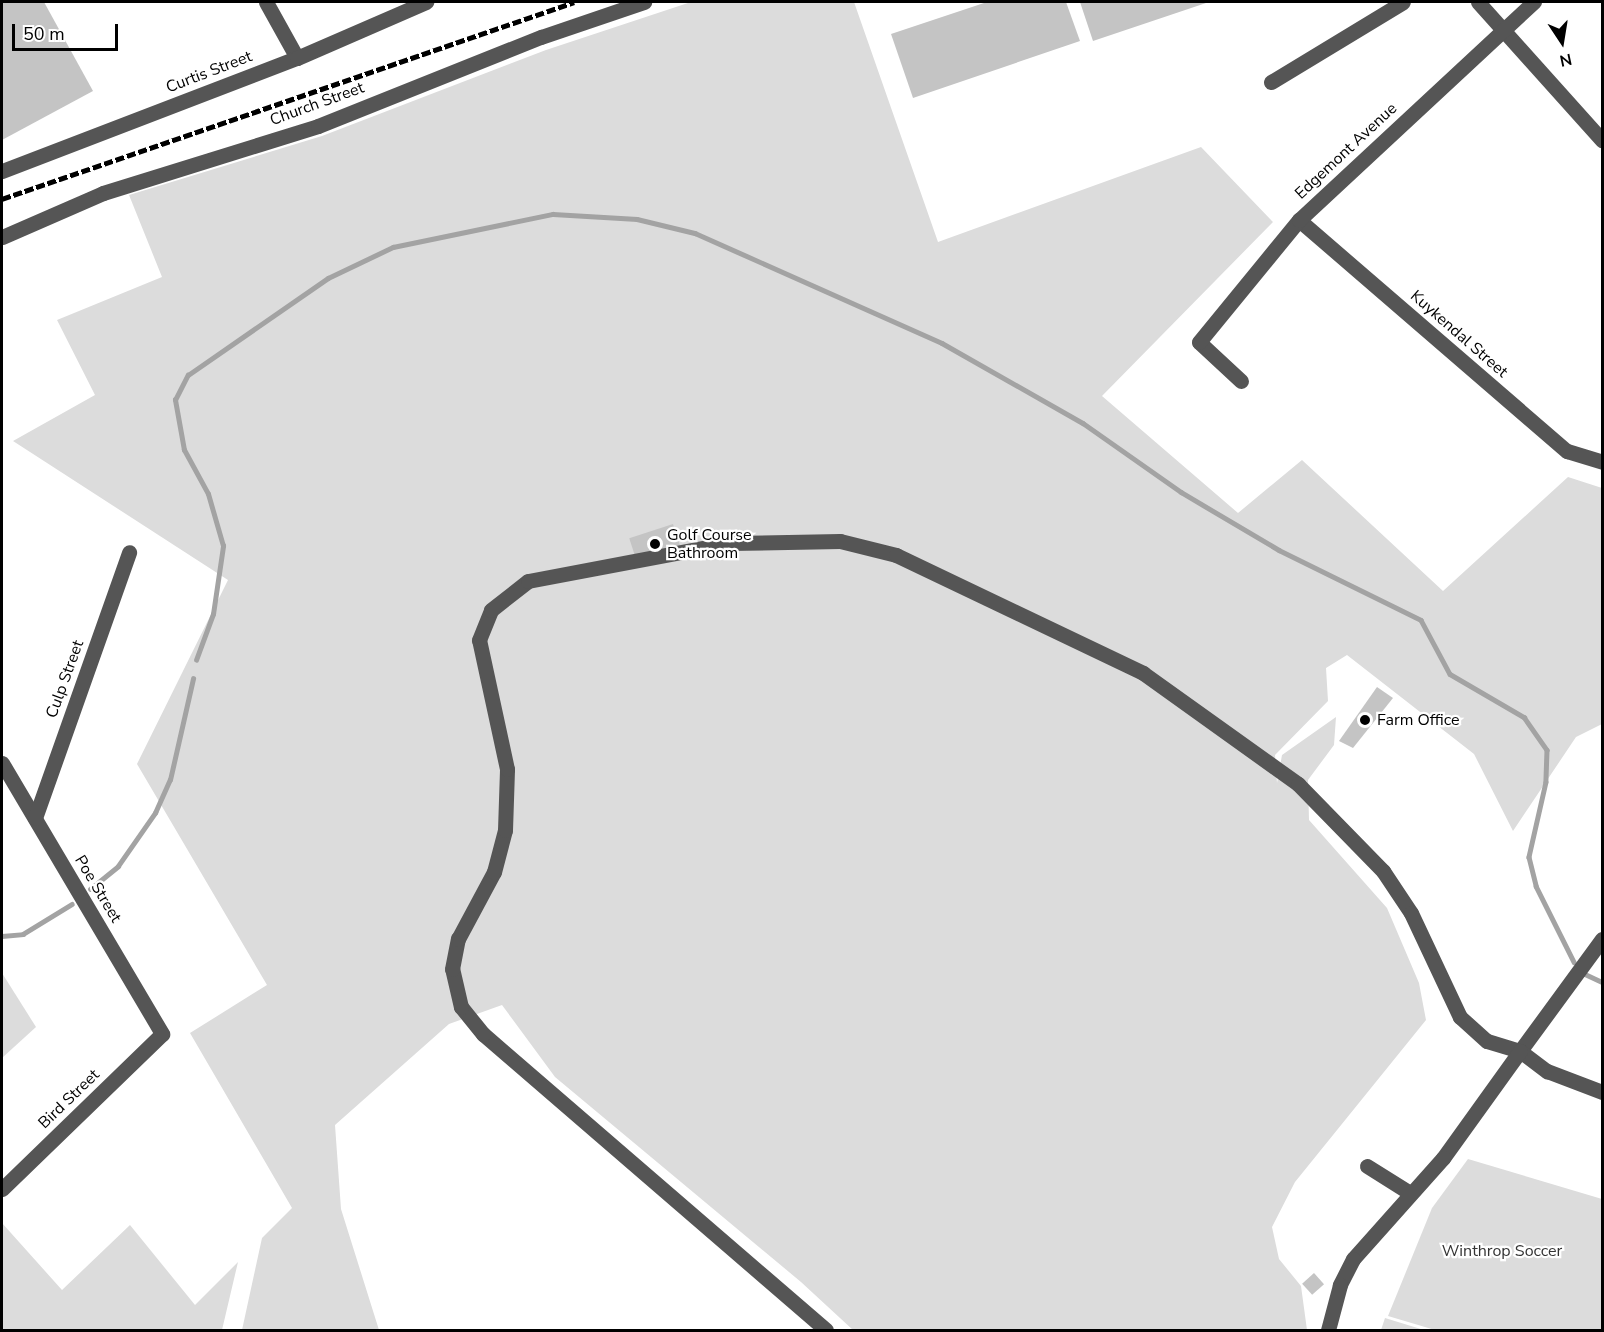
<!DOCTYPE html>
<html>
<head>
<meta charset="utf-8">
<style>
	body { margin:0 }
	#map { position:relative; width:1604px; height:1332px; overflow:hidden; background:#fff; font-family:"Nunito Sans",sans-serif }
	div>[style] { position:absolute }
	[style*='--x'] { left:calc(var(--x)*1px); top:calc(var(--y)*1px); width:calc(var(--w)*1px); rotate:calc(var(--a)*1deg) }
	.green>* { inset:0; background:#dcdcdc }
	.stream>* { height:4.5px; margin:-2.25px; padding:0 2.25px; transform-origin:2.25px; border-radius:2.25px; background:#a3a3a3 }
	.building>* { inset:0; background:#c4c4c4; transform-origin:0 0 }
	.minor>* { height:15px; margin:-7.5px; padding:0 7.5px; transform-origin:7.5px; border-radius:7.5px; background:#555 }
	.rail>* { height:4.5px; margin-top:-2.25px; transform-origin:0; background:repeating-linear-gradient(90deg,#000 0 9px,transparent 0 12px) }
	.dots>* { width:16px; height:16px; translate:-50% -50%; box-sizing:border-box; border:3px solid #fff; border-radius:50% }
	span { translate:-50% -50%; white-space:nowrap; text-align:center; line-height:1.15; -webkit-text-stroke:4.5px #fff; paint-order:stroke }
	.street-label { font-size:16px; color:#000 }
	.poi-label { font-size:16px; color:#000 }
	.left { translate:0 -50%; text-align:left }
	.park-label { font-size:16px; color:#333 }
	.frame { position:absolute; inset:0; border:3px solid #000; pointer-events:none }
	.north { position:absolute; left:1532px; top:12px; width:60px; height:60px; -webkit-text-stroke:4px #fff; paint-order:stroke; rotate:168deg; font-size:16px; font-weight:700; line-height:24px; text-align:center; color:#000 }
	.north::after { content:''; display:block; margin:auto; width:21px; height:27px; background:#000; clip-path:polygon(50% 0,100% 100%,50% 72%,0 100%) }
	.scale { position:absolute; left:12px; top:24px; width:106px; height:27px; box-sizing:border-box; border:3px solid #000; border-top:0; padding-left:8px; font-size:18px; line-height:21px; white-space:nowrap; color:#000; -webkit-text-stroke:4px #fff; paint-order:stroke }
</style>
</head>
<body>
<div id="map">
	<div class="green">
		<div style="clip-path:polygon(691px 2px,854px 2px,938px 242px,1201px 147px,1273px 222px,1102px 396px,1238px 513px,1302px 460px,1443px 591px,1568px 477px,1602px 488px,1602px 724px,1576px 737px,1513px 831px,1474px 754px,1347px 655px,1326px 668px,1328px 701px,1275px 755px,1277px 783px,1282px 755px,1336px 717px,1334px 745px,1308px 780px,1309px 820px,1387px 908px,1419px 983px,1426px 1020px,1295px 1182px,1272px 1227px,1279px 1259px,1301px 1286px,1307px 1330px,853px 1330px,801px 1282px,555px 1077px,502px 1005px,449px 1024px,335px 1125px,341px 1209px,379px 1330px,242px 1330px,262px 1238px,292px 1208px,190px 1033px,267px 985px,137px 764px,228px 580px,13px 441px,95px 395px,57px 320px,162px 277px,129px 195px,322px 136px,546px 50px)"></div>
		<div style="clip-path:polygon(2px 973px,36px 1027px,2px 1058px)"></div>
		<div style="clip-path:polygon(1468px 1159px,1602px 1199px,1602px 1330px,1435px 1330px,1388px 1316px,1432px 1208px)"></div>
		<div style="clip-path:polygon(2px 1223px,62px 1290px,130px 1225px,195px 1305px,238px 1262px,222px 1330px,2px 1330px)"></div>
		<div style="clip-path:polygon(1385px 1318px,1424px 1330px,1381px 1330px)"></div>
	</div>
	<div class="stream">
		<div style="--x:196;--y:660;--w:49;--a:-69.7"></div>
		<div style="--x:213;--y:614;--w:69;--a:-81.6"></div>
		<div style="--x:223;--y:546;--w:54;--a:-106.1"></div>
		<div style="--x:208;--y:494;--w:50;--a:-118.6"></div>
		<div style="--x:184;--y:450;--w:51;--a:-100.2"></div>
		<div style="--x:175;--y:400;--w:28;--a:-63"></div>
		<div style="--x:188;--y:375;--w:170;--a:-34.7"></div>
		<div style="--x:328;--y:278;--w:72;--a:-25.5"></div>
		<div style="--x:393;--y:247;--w:163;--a:-11.7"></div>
		<div style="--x:553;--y:214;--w:84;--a:3.4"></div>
		<div style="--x:637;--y:219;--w:60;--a:13.6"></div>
		<div style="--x:695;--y:233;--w:270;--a:24"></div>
		<div style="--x:942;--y:343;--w:162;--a:29.6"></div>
		<div style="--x:1083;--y:423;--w:120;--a:35.1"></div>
		<div style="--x:1181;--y:492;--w:114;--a:30.6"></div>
		<div style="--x:1279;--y:550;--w:158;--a:26.2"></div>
		<div style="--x:1421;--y:620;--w:61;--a:61.8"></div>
		<div style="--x:1450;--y:674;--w:86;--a:30.2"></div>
		<div style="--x:1524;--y:717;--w:40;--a:55.1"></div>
		<div style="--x:1547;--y:750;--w:32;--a:92"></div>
		<div style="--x:1546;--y:782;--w:77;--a:102.8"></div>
		<div style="--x:1529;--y:857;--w:30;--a:76"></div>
		<div style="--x:1536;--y:886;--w:85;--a:63.4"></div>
		<div style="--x:90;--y:889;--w:36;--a:-39"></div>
		<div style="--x:118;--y:866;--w:65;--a:-55.1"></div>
		<div style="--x:155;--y:813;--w:36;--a:-66"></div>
		<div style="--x:170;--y:780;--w:104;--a:-77.2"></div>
		<div style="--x:2;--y:936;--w:21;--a:-5"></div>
		<div style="--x:23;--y:934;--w:57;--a:-31.5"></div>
		<div style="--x:1585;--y:974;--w:19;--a:25"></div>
	</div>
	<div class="building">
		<div style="clip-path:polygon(2px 2px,44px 2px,93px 91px,2px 140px)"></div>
		<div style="clip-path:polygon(987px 2px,1066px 2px,1080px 41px,913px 98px,891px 34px)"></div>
		<div style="clip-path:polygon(1080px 2px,1209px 2px,1093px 41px)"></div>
		<div style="left:673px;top:524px;width:25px;height:46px;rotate:72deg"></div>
		<div style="clip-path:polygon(1377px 687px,1393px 698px,1353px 748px,1339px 741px)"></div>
		<div style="left:1314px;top:1273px;width:15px;height:16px;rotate:48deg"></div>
	</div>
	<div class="minor">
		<div style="--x:266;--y:2;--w:64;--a:61"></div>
		<div style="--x:1478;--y:2;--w:186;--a:48.1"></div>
		<div style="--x:1271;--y:82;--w:154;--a:-31.2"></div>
		<div style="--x:2;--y:171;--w:316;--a:-21"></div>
		<div style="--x:297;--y:58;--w:141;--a:-23.5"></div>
		<div style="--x:1299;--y:220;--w:354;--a:40.8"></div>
		<div style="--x:1567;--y:451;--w:37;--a:17"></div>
		<div style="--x:2;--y:237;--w:110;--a:-23.5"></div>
		<div style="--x:103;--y:193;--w:225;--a:-17.3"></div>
		<div style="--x:318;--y:126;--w:240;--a:-21.8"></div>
		<div style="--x:541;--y:37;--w:109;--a:-18.8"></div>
		<div style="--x:1241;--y:381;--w:57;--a:-137.1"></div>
		<div style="--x:1199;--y:342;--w:158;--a:-50.7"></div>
		<div style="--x:1299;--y:220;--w:321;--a:-42.9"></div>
		<div style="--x:2;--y:763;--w:315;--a:59.4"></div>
		<div style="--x:162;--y:1034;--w:223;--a:135.9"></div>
		<div style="--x:35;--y:818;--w:282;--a:-70.5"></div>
		<div style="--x:1602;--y:939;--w:139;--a:126.2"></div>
		<div style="--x:1520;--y:1051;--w:34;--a:37"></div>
		<div style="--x:1547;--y:1071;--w:59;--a:20.9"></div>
		<div style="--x:1367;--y:1166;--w:51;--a:32.1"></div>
		<div style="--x:826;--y:1330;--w:453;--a:-139.2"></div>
		<div style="--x:483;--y:1034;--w:35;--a:-129"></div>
		<div style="--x:461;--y:1007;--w:39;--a:-103"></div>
		<div style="--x:452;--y:969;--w:31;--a:-79"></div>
		<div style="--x:458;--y:939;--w:76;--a:-61.8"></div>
		<div style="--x:494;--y:872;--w:43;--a:-75.3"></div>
		<div style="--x:505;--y:830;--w:61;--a:-88.1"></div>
		<div style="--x:507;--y:769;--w:132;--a:-102.2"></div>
		<div style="--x:479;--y:640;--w:32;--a:-68"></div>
		<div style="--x:491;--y:610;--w:47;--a:-38.1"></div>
		<div style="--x:528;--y:581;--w:205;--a:-10.7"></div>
		<div style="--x:729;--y:543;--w:111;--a:-1"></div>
		<div style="--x:840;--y:541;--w:58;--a:14"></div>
		<div style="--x:896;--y:555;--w:274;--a:25.5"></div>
		<div style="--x:1143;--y:673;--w:191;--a:35.6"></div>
		<div style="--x:1298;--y:784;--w:122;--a:45.7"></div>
		<div style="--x:1383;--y:871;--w:50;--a:56.3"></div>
		<div style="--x:1411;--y:913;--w:115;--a:64.8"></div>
		<div style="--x:1460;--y:1017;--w:36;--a:42"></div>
		<div style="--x:1487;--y:1041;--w:34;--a:17"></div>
		<div style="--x:1520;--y:1051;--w:132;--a:125.7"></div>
		<div style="--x:1443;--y:1158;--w:135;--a:131.7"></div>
		<div style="--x:1353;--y:1259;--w:29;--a:117"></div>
		<div style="--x:1340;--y:1285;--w:47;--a:104.9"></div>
	</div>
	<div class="rail">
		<div style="--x:2;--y:199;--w:605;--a:-19"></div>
	</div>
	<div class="dots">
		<div style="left:655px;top:544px;background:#000"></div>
		<div style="left:1365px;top:720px;background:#000"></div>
	</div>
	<div class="street-label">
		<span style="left:209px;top:72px;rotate:-21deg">Curtis Street</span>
		<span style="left:317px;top:104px;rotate:-20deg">Church Street</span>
		<span style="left:1346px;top:151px;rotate:-43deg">Edgemont Avenue</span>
		<span style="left:1459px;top:334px;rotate:41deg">Kuykendal Street</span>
		<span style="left:65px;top:679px;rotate:-70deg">Culp Street</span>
		<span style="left:98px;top:889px;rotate:59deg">Poe Street</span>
		<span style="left:69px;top:1099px;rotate:-44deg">Bird Street</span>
	</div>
	<div class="poi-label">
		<span class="left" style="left:667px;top:544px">Golf Course<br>Bathroom</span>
		<span class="left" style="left:1377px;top:720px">Farm Office</span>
	</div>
	<div class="park-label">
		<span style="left:1502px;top:1251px">Winthrop Soccer</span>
	</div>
	<div class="frame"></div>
	<div class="north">N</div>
	<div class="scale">50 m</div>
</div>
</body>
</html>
